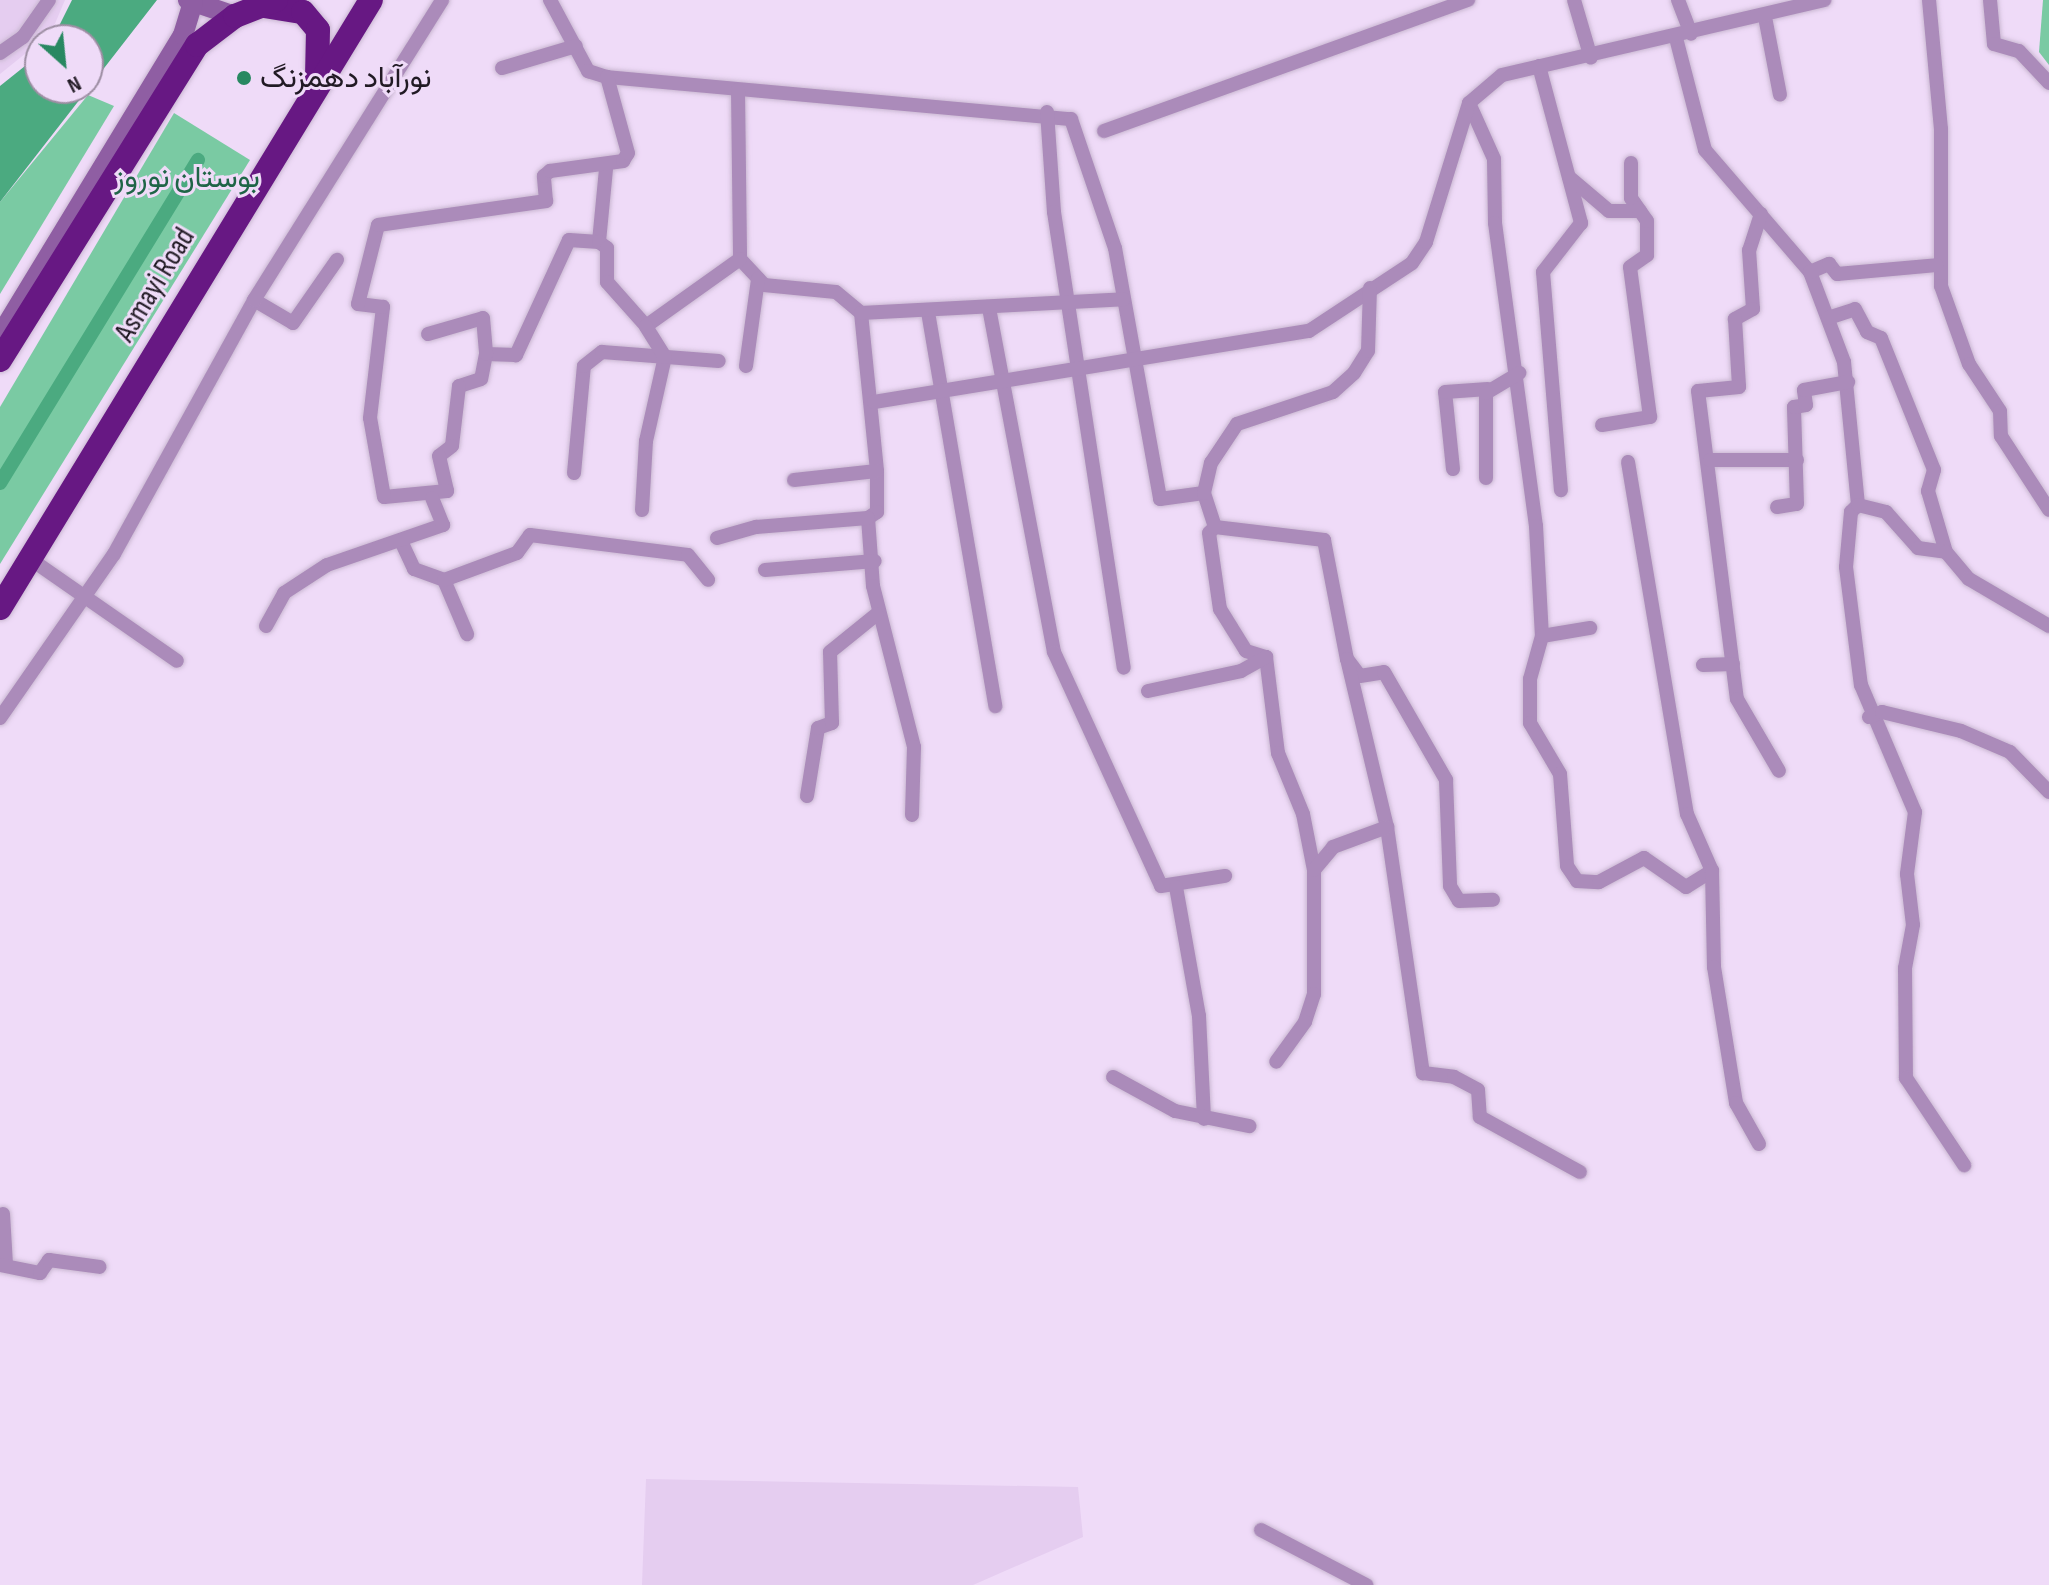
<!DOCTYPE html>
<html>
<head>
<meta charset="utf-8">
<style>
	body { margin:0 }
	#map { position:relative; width:2049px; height:1585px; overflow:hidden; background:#efdbf8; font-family:"Sofia Sans Condensed",Vazirmatn,sans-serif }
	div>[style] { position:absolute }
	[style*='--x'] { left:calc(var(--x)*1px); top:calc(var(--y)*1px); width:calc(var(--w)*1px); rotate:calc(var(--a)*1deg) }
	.built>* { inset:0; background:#e5cdf0 }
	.green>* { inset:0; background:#7acaa3 }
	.water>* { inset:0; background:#4baa80 }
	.canal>* { height:14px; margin:-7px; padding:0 7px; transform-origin:7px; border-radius:7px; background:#4baa80 }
	.roads { filter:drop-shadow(0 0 2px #cab8d2) drop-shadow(0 0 2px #cab8d2) }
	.street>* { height:14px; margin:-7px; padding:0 7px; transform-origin:7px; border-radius:7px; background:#ab8bba }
	.secondary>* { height:20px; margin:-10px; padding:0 10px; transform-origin:10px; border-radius:10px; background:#8f5ea3 }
	.highway>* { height:24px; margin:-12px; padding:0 12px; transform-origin:12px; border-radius:12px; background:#671883 }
	.dots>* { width:22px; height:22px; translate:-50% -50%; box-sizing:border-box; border:4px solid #efdbf8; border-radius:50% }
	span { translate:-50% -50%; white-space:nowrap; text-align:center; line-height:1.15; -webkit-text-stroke:6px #efdbf8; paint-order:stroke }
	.poi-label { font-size:30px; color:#211a24 }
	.left { translate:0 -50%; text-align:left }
	.park-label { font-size:30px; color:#1f6547 }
	.street-label { font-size:30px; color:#211a24 }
	.north { position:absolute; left:24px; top:24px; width:80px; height:80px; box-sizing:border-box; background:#efdbf8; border:2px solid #9d8ea3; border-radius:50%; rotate:153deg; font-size:22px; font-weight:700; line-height:32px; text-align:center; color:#211a24 }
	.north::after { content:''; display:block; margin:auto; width:28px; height:36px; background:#288861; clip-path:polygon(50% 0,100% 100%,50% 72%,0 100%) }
</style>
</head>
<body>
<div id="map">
	<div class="built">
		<div style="clip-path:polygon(0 0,65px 0,51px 33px,0 74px)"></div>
		<div style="clip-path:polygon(646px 1479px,1078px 1487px,1083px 1537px,973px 1585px,642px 1585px)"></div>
	</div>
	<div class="green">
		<div style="clip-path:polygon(2043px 0,2049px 0,2049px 65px,2039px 52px)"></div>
		<div style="clip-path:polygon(88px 95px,114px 106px,0 294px,0 202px)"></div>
		<div style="clip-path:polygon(174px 113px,250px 160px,0 564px,0 407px)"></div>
	</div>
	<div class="water">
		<div style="clip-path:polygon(72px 0,157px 0,0 202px,0 86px,40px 54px,40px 88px,88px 88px,88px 40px,52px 40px)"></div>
	</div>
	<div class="canal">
		<div style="--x:0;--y:483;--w:379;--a:-58.5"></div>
	</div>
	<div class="roads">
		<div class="street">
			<div style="--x:550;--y:0;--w:81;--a:61.8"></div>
			<div style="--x:588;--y:71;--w:20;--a:18"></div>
			<div style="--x:607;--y:77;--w:466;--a:5.2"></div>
			<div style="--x:1071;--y:119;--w:136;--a:71.2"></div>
			<div style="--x:1115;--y:248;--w:255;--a:79.8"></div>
			<div style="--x:1160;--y:499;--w:44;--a:-7.8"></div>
			<div style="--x:1574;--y:0;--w:60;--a:73.7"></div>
			<div style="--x:1678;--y:0;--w:36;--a:69"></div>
			<div style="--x:1929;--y:0;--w:130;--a:84.7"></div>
			<div style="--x:1941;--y:129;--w:157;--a:90"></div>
			<div style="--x:1941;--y:286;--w:83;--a:70.3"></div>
			<div style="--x:1969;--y:364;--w:56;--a:56.6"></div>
			<div style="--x:2000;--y:411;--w:25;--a:88"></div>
			<div style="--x:2001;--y:436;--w:88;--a:57"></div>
			<div style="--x:1990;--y:0;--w:44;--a:84.8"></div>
			<div style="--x:1994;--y:44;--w:26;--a:16"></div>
			<div style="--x:2019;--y:51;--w:44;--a:46.8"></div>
			<div style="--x:1765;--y:17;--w:79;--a:79.1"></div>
			<div style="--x:1676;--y:38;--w:116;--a:75.5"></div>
			<div style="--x:1705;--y:150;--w:161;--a:49.3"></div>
			<div style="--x:1810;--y:272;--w:96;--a:69.3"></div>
			<div style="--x:1844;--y:362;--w:144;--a:84.4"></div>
			<div style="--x:1858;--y:505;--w:10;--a:135"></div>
			<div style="--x:1851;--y:512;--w:55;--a:95.2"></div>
			<div style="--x:1846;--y:567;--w:119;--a:82.8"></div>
			<div style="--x:1861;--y:685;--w:138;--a:67"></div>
			<div style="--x:1915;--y:812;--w:63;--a:97.4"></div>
			<div style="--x:1907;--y:874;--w:51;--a:83.3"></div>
			<div style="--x:1913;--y:925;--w:44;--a:100.5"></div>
			<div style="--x:1905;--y:968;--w:110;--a:89.5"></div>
			<div style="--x:1906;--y:1078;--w:105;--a:56.3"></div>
			<div style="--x:0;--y:53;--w:28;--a:-35"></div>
			<div style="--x:23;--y:37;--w:45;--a:-54.9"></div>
			<div style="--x:1539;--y:66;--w:163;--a:75"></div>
			<div style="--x:1581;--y:223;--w:62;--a:127.8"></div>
			<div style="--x:1543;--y:272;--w:219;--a:85.3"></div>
			<div style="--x:502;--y:68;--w:77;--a:-16.6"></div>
			<div style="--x:738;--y:90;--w:169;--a:89.3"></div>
			<div style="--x:740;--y:259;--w:35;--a:47"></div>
			<div style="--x:764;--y:285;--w:72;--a:5.6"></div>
			<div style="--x:836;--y:292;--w:33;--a:40"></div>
			<div style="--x:861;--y:313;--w:159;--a:84.2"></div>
			<div style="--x:877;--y:471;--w:41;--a:90"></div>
			<div style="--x:877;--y:512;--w:11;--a:146"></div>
			<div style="--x:868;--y:518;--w:68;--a:85.8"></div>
			<div style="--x:873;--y:586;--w:166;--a:75.7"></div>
			<div style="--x:914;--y:747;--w:68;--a:91.7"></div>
			<div style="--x:1469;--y:103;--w:61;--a:65.9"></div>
			<div style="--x:1494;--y:159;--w:64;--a:89.1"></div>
			<div style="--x:1495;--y:223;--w:306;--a:82.3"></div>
			<div style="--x:1536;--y:526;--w:110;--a:86.9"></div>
			<div style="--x:1542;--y:636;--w:45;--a:105.6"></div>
			<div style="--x:1530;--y:679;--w:44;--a:90"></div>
			<div style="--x:1530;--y:723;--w:59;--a:59.5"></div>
			<div style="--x:1560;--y:774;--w:92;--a:85.6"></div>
			<div style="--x:1567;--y:866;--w:18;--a:56"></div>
			<div style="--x:1577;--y:881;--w:22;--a:3"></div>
			<div style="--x:1599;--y:882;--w:51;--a:-28.1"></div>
			<div style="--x:1644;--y:858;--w:51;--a:34.6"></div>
			<div style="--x:1686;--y:887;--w:31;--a:-32"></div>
			<div style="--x:1047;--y:112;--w:100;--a:86"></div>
			<div style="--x:1054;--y:212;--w:461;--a:81.3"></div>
			<div style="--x:1104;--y:131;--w:387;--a:-19.8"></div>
			<div style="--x:606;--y:169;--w:73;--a:95.5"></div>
			<div style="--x:599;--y:242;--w:30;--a:-176"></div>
			<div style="--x:569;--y:240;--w:127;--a:114.7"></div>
			<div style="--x:516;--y:355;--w:30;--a:-178"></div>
			<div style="--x:486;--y:354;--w:25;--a:101"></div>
			<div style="--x:481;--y:379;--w:23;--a:162"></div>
			<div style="--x:459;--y:386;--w:60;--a:96.7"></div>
			<div style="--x:452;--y:446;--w:16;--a:142"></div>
			<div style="--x:439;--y:456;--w:36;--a:77"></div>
			<div style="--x:447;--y:491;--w:63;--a:174.6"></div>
			<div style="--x:384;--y:497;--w:80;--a:-100"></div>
			<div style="--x:370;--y:418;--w:112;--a:-83.3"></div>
			<div style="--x:383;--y:307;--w:25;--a:-173"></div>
			<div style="--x:358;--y:304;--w:81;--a:-75.8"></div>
			<div style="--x:378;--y:225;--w:170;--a:-8.1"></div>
			<div style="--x:546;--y:201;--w:25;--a:-95"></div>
			<div style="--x:544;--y:176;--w:8;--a:-40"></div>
			<div style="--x:550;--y:171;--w:74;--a:-7.8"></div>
			<div style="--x:623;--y:161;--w:9;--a:-58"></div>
			<div style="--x:628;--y:153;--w:79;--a:-105.4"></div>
			<div style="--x:1569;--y:177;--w:52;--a:40.4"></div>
			<div style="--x:1609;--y:211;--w:31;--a:0"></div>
			<div style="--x:1761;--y:214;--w:38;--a:108"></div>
			<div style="--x:1749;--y:250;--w:59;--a:86.1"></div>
			<div style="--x:1753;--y:309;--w:21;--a:151"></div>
			<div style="--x:1735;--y:319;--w:68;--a:86.6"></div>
			<div style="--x:1739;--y:387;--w:41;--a:174.4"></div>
			<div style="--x:1698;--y:391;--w:310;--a:82.8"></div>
			<div style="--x:1737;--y:699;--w:83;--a:59.7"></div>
			<div style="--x:599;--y:242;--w:10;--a:37"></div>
			<div style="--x:607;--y:248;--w:34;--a:90"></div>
			<div style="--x:607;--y:282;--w:59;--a:48.4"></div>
			<div style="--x:646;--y:326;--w:115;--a:-35.5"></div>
			<div style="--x:1810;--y:272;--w:21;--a:-23"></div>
			<div style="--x:1829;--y:264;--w:13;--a:51"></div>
			<div style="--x:1837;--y:274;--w:100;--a:-5.1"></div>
			<div style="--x:254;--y:300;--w:45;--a:30.5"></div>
			<div style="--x:293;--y:323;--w:77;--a:-55.1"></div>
			<div style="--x:989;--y:308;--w:350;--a:79.3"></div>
			<div style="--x:1054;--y:652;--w:257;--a:65.4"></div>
			<div style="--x:1161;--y:886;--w:65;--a:-8.9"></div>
			<div style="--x:928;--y:312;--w:400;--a:80.3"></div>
			<div style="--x:861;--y:313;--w:263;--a:-3"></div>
			<div style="--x:1828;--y:318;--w:28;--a:-18"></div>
			<div style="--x:1855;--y:309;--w:26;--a:62"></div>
			<div style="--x:1867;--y:332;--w:15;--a:23"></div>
			<div style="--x:1881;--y:338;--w:142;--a:68.1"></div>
			<div style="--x:1934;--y:470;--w:22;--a:106"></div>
			<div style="--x:1928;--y:491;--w:64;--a:73.6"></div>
			<div style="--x:428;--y:334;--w:57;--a:-16.2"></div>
			<div style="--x:483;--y:318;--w:36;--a:85"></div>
			<div style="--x:746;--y:366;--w:88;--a:-82.1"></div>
			<div style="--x:874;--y:402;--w:441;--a:-9.3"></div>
			<div style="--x:1309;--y:331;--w:123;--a:-33.4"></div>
			<div style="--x:1412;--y:263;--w:25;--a:-56"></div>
			<div style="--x:1426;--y:242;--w:145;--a:-72.8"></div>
			<div style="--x:1469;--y:103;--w:43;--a:-40.3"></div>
			<div style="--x:1502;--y:75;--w:331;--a:-13.1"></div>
			<div style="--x:1602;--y:425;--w:49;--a:-9.5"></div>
			<div style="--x:1650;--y:417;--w:151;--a:-97.6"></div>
			<div style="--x:1630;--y:267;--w:21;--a:-35"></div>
			<div style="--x:1647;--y:255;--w:34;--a:-90"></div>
			<div style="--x:1647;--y:221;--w:28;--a:-125"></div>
			<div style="--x:1631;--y:198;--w:35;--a:-90"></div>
			<div style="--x:1710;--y:460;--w:87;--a:0"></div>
			<div style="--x:1628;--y:462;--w:357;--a:80.5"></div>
			<div style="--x:1687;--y:814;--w:62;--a:66.3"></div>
			<div style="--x:1712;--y:871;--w:96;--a:88.8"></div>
			<div style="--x:1714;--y:967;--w:138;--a:80.8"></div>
			<div style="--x:1736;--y:1103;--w:47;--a:60.7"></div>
			<div style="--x:1453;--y:469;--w:77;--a:-95.9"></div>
			<div style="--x:1445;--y:392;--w:43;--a:-4"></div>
			<div style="--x:574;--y:473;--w:107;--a:-84.7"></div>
			<div style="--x:584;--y:366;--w:23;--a:-38"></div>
			<div style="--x:602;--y:352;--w:117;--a:4.4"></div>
			<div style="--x:1486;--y:478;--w:85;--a:-90"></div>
			<div style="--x:1486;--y:393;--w:39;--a:-31"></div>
			<div style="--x:794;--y:480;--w:83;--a:-6.2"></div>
			<div style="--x:1858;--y:505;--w:29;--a:14"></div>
			<div style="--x:1886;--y:512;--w:48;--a:48.4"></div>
			<div style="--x:1918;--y:548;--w:28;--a:8"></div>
			<div style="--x:1946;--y:552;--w:35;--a:50"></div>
			<div style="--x:1969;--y:579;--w:93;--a:30.4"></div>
			<div style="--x:1777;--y:507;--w:20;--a:-9"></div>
			<div style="--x:1797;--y:504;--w:97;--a:-91.8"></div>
			<div style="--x:1794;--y:407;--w:12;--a:-9"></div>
			<div style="--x:1806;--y:405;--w:15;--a:-98"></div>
			<div style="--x:1804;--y:390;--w:45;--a:-10.3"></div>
			<div style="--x:642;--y:510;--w:69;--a:-86.7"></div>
			<div style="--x:646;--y:441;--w:86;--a:-77.3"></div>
			<div style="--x:665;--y:357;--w:36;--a:-122"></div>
			<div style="--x:1215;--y:527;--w:8;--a:135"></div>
			<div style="--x:1209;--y:533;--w:77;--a:81.8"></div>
			<div style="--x:1220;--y:609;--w:49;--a:58.2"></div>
			<div style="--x:1246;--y:651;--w:21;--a:17"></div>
			<div style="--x:1266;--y:657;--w:97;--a:82.9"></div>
			<div style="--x:1278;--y:753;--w:66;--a:67.7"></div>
			<div style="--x:1303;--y:814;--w:57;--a:78.9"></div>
			<div style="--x:1314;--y:870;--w:124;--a:90"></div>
			<div style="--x:1314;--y:994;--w:29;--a:108"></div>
			<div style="--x:1305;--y:1022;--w:49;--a:125.9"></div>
			<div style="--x:1215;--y:527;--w:110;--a:6.8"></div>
			<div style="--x:1324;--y:540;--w:121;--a:79.1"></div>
			<div style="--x:1347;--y:659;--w:21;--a:53"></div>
			<div style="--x:1360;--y:676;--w:24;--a:-9"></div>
			<div style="--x:1384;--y:672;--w:125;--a:60.1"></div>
			<div style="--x:1446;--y:780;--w:106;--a:87.8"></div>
			<div style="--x:1450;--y:886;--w:17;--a:59"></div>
			<div style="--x:1459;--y:901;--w:34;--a:-2"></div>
			<div style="--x:1215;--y:527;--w:36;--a:-108"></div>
			<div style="--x:1204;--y:493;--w:31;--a:-77"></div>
			<div style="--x:1211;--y:463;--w:47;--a:-56.3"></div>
			<div style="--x:1237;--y:424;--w:101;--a:-18.4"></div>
			<div style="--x:1333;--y:392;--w:28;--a:-42"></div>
			<div style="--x:1354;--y:373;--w:26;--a:-58"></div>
			<div style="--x:1368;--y:351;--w:63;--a:-88.2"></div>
			<div style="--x:717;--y:538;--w:41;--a:-15.8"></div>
			<div style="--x:756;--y:527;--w:112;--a:-4.6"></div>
			<div style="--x:401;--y:541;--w:31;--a:65"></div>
			<div style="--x:414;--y:569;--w:32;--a:20"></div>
			<div style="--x:444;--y:580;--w:59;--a:66.9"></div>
			<div style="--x:29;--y:558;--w:180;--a:34.8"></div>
			<div style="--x:765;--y:570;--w:110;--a:-4.7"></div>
			<div style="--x:444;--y:580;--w:78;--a:-20.3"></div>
			<div style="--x:517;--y:553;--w:22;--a:-54"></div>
			<div style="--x:530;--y:535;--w:159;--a:7.2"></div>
			<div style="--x:688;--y:555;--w:32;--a:51"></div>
			<div style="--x:266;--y:626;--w:38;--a:-61"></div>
			<div style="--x:284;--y:593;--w:51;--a:-33.1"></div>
			<div style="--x:327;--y:565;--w:123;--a:-19"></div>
			<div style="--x:443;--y:525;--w:29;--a:-112"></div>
			<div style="--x:1542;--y:636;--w:49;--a:-9.5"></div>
			<div style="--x:1347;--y:659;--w:173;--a:76.6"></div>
			<div style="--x:1387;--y:827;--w:249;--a:81.7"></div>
			<div style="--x:1423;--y:1073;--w:31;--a:7"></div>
			<div style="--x:1454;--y:1077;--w:27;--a:28"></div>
			<div style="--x:1478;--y:1090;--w:27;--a:86"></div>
			<div style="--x:1480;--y:1117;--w:114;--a:28.8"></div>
			<div style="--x:1703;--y:665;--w:30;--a:-2"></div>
			<div style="--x:1148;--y:691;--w:95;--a:-12.1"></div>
			<div style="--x:1241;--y:671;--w:29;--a:-29"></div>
			<div style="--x:1869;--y:717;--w:14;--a:-21"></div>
			<div style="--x:1882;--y:712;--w:81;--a:13.5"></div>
			<div style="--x:1961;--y:731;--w:53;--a:23.2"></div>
			<div style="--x:2010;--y:752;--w:56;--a:45.7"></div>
			<div style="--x:0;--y:718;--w:200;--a:-55.2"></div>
			<div style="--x:114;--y:554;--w:290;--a:-61.1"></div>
			<div style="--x:254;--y:300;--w:354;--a:-57.9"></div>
			<div style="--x:807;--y:796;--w:69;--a:-80.8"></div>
			<div style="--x:818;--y:728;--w:15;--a:-20"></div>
			<div style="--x:832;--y:723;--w:71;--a:-91.6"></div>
			<div style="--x:830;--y:652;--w:60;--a:-39"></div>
			<div style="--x:1314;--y:870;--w:30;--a:-50"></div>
			<div style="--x:1333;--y:847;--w:58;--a:-20.3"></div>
			<div style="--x:1176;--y:887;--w:131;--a:79.9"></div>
			<div style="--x:1199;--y:1016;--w:103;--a:87.2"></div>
			<div style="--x:1113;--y:1077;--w:71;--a:28.7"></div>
			<div style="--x:1175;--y:1111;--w:76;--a:11.5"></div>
			<div style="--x:3;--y:1214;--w:51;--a:86.6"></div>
			<div style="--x:0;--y:1265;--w:41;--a:11.3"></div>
			<div style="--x:40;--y:1273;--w:16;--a:-55"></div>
			<div style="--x:49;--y:1260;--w:51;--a:7.8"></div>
			<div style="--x:1261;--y:1530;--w:119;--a:27.6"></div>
		</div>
		<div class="secondary">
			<div style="--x:188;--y:0;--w:50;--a:18.8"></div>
			<div style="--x:0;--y:336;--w:352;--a:-58.7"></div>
			<div style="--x:183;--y:35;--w:34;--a:-73"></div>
		</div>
		<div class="highway">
			<div style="--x:264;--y:6;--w:39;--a:9"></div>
			<div style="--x:303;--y:12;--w:23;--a:50"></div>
			<div style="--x:318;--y:30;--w:48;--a:91.2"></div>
			<div style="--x:0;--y:360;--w:372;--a:-58"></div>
			<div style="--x:197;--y:45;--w:48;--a:-37.3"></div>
			<div style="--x:235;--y:16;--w:44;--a:-21.3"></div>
			<div style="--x:0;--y:608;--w:712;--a:-58.61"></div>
		</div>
	</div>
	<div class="dots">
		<div style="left:244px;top:78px;background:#288861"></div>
	</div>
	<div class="poi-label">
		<span class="left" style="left:260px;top:78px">نورآباد دهمزنگ</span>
	</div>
	<div class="park-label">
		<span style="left:187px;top:178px">بوستان نوروز</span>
	</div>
	<div class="street-label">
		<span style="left:155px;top:285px;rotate:-59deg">Asmayi Road</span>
	</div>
	<div class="north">N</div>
</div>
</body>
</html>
